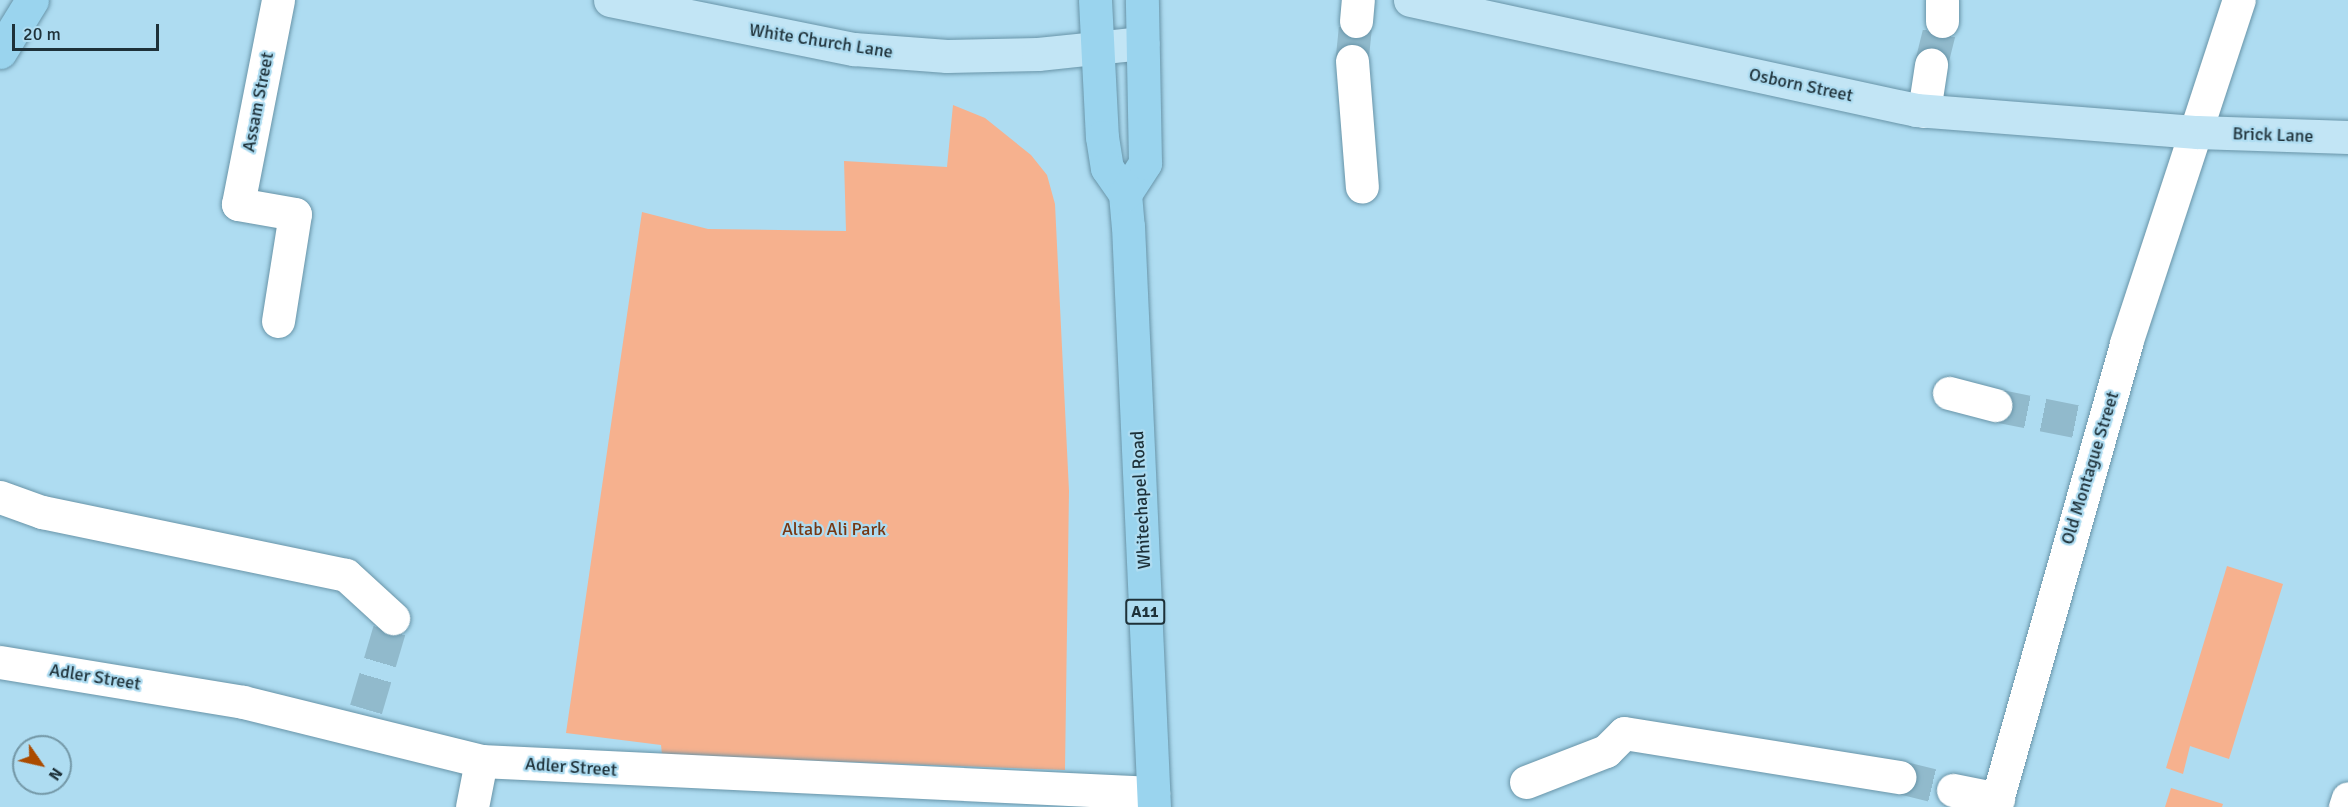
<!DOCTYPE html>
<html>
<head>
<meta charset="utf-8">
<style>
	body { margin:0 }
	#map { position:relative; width:2348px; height:807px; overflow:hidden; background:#aedcf1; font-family:Signika,sans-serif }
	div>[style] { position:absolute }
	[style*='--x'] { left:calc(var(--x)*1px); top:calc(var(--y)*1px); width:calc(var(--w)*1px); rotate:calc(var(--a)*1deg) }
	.green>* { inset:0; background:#f6b18e }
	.minor-tunnel>* { height:33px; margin-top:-16.5px; transform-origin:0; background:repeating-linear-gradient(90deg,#91bacc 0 33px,transparent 0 49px) }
	.roads { filter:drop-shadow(0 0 2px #6894a8) drop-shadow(0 0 2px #6894a8) }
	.minor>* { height:33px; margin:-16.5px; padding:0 16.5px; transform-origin:16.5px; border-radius:16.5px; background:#fff }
	.major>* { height:33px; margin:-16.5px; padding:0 16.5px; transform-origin:16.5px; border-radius:16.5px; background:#c2e5f5 }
	.highway>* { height:33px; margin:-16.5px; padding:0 16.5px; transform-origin:16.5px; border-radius:16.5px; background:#9ad4ee }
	span { translate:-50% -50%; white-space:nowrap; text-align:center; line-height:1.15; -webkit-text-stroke:4.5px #aedcf1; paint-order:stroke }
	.shield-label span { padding:2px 4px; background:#aedcf1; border:2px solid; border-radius:4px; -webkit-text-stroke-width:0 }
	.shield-label { font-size:16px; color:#1e3139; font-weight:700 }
	.street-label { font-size:18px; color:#1e3139 }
	.park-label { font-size:18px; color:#763813 }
	.north { position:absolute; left:12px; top:735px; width:60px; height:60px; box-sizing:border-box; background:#aedcf1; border:2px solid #7498a7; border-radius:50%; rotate:124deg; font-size:16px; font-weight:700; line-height:24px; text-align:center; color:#1e3139 }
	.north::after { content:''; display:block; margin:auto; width:21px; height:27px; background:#ab4b00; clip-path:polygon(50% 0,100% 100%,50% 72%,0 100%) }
	.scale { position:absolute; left:12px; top:24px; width:147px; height:27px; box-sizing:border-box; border:3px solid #1e3139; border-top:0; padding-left:8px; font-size:18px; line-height:21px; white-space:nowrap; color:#1e3139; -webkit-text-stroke:4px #aedcf1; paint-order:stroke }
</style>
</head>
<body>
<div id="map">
	<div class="green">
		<div style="clip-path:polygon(953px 105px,985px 118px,1031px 155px,1047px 175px,1055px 204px,1069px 491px,1065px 770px,662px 755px,661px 745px,566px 733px,642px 212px,708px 229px,846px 231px,844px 161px,947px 167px)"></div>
		<div style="clip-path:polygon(2227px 566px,2283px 584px,2229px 759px,2190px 746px,2183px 774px,2166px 768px)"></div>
		<div style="clip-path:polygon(2171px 788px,2223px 804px,2222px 807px,2165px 807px)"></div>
	</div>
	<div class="minor-tunnel">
		<div style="--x:1352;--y:61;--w:40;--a:-84.3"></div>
		<div style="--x:1931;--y:65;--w:45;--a:-76"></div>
		<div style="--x:1995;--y:405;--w:93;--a:11.2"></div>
		<div style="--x:366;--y:709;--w:95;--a:-73.5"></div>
		<div style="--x:1900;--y:777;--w:55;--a:13.8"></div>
	</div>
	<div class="roads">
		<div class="minor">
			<div style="--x:1356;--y:21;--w:21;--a:-85"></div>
			<div style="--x:1942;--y:21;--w:21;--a:-90"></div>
			<div style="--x:1352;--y:61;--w:126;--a:85.5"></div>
			<div style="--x:1924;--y:111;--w:47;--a:-81.3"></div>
			<div style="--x:278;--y:321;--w:108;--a:-81"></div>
			<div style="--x:295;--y:214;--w:58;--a:-170"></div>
			<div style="--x:238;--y:204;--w:208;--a:-78.9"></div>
			<div style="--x:1949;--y:393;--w:48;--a:14.6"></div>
			<div style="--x:0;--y:497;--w:45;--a:19.7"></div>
			<div style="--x:42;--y:512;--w:310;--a:11.7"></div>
			<div style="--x:346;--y:575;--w:64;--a:42.5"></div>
			<div style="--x:0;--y:662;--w:246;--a:9.3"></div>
			<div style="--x:243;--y:702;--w:245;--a:13.9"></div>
			<div style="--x:481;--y:761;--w:673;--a:2.73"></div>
			<div style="--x:1526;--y:782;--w:86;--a:-21.2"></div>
			<div style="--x:1606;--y:751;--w:25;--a:-45"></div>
			<div style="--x:1624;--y:733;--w:279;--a:9.1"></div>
			<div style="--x:1953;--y:790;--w:46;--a:11.3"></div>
			<div style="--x:472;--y:807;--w:47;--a:-78.9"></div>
			<div style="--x:1995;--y:807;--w:482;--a:-74.2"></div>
			<div style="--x:2126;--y:343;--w:361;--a:-71.8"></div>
			<div style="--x:2345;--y:807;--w:9;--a:-72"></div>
		</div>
		<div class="major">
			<div style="--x:610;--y:0;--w:249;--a:11.4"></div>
			<div style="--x:854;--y:49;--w:93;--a:4.3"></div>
			<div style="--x:947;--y:56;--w:91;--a:-1.3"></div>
			<div style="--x:1038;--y:54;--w:105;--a:-6"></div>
			<div style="--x:1410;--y:0;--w:518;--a:12.26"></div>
			<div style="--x:1916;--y:110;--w:282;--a:4.5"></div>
			<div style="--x:2197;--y:132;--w:151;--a:1.9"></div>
		</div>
		<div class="highway">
			<div style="--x:1095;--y:0;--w:137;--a:87.1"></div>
			<div style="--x:1102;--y:137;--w:31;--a:81"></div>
			<div style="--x:1107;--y:168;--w:32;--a:55"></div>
			<div style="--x:1125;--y:194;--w:32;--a:85"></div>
			<div style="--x:1128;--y:226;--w:582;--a:87.44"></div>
			<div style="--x:0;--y:52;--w:61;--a:-58.4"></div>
			<div style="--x:1125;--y:194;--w:37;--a:-57"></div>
			<div style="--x:1145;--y:163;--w:163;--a:-91.1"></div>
		</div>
	</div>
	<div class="shield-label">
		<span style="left:1145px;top:612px">A11</span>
	</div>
	<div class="street-label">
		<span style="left:821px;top:41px;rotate:9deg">White Church Lane</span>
		<span style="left:1801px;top:85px;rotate:12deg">Osborn Street</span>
		<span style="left:258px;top:102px;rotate:-79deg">Assam Street</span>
		<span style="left:2273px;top:135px;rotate:2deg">Brick Lane</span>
		<span style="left:2090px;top:468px;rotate:-73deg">Old Montague Street</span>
		<span style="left:1141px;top:500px;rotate:-93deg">Whitechapel Road</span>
		<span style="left:95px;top:677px;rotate:9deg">Adler Street</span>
		<span style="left:571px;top:767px;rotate:4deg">Adler Street</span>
	</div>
	<div class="park-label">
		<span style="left:834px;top:529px">Altab Ali Park</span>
	</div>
	<div class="north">N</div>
	<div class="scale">20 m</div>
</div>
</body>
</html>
